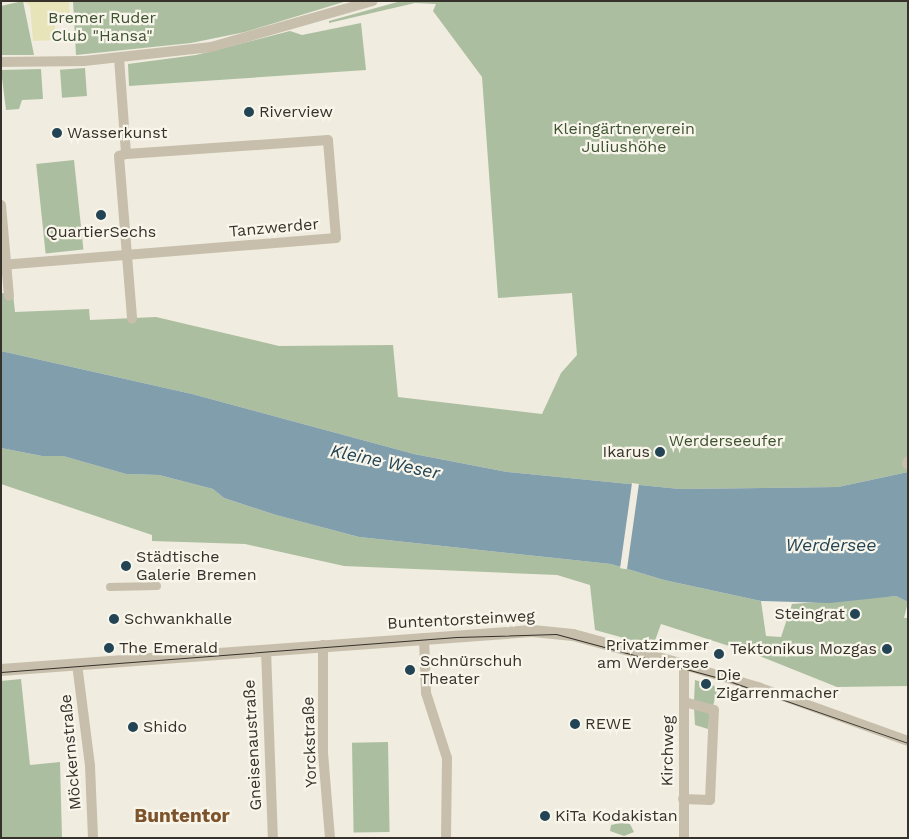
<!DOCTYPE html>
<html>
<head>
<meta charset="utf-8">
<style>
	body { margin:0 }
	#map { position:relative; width:909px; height:839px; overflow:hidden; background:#f0ecdf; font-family:"Work Sans",sans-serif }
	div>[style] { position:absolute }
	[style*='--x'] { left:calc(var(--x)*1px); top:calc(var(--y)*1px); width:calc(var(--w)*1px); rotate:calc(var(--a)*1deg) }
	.green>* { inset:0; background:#acbea0; transform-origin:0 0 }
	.sand>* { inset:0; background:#e8e4b9 }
	.water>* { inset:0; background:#809eab }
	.pier>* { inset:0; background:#f0ecdf; transform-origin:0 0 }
	.pedestrian>* { height:8px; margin:-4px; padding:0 4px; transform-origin:4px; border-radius:4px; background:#c7bfac }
	.minor>* { height:10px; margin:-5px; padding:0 5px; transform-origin:5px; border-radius:5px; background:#c7bfac }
	.tertiary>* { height:12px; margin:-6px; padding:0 6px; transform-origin:6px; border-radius:6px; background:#c7bfac }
	.tram>* { height:1px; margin:-0.5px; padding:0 0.5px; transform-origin:0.5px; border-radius:0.5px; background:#36312a }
	.dots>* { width:14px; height:14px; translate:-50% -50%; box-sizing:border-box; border:2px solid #f8f5eb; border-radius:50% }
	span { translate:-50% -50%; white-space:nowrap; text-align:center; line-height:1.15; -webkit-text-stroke:4.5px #f8f5eb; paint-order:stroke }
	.park-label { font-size:16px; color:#3d5230 }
	.poi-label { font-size:16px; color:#36312a }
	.left { translate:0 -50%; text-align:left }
	.right { translate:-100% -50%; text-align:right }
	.street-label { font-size:16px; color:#36312a }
	.water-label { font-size:18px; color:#234454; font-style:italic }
	.quarter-label { font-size:19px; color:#7d532b; font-weight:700 }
	.frame { position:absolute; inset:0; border:2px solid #36312a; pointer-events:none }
</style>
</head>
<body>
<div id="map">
	<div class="green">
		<div style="clip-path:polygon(23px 1px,34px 55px,1px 55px,1px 6px)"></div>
		<div style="clip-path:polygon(73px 1px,347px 1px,245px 32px,191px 43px,76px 55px)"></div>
		<div style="clip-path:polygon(401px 1px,908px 1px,908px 472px,838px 487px,680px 489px,507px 472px,414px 454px,192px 394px,1px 351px,1px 293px,13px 294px,15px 312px,89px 309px,90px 320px,156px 317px,279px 346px,393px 345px,398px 397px,542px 414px,561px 373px,577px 355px,572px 293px,498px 298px,482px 77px,433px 11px,436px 4px,415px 3px,329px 23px,329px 21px)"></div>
		<div style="clip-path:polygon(361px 23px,366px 70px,129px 86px,128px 64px,196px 55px,290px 31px,302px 35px)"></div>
		<div style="left:85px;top:68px;width:28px;height:25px;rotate:86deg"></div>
		<div style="clip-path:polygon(41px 69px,43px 99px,22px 100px,19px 109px,6px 110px,1px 70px)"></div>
		<div style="left:74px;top:160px;width:90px;height:38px;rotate:84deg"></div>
		<div style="clip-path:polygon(1px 448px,42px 456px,63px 456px,126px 474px,159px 475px,213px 489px,224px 498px,276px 515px,359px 537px,611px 564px,664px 580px,761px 601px,766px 636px,781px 637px,792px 604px,896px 596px,908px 602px,904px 618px,908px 618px,908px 686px,837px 687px,757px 655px,661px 624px,653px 646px,595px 630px,590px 585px,557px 575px,344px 566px,245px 544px,152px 541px,152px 535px,1px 484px)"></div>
		<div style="clip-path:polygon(21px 679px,30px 765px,60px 762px,62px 838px,1px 838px,1px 681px)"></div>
		<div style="clip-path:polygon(695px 680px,718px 687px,713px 706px,694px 701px)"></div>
		<div style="clip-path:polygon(694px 708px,711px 711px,708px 729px,695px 725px)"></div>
		<div style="left:388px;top:742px;width:90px;height:36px;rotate:89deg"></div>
		<div style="clip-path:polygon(620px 823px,630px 824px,634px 832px,624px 836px,610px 831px,611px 825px)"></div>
	</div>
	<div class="sand">
		<div style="clip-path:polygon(24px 1px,69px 1px,70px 15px,55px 16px,55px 40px,33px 41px,30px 6px)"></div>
	</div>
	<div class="water">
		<div style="clip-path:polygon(1px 351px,192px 394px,414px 454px,507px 472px,680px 489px,838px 487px,908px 472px,908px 602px,896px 596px,830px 603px,761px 601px,664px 580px,611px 564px,359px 537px,276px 515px,224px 498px,213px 489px,159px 475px,126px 474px,63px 456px,42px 456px,1px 448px)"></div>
	</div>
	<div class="pier">
		<div style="left:632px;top:483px;width:7px;height:86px;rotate:8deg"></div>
	</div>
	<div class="pedestrian">
		<div style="--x:110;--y:587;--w:47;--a:-1.2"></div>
	</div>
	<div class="minor">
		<div style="--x:119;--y:58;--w:96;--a:85.8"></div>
		<div style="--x:126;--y:154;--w:7;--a:164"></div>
		<div style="--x:119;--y:156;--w:163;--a:85.4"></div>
		<div style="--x:1;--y:62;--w:83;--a:-0.7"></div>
		<div style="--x:84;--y:61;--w:128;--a:-6.3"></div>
		<div style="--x:211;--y:47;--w:168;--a:-15.9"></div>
		<div style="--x:1;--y:205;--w:91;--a:85"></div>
		<div style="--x:1;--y:265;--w:336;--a:-4.6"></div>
		<div style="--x:336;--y:238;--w:98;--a:-94.7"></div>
		<div style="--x:328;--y:140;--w:202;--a:176"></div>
		<div style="--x:907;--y:464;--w:3;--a:-72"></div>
		<div style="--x:424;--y:638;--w:55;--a:87.9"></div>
		<div style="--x:426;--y:693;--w:68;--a:72.1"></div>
		<div style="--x:447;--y:758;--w:80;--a:90.7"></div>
		<div style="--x:323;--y:645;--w:108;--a:90"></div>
		<div style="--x:323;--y:753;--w:85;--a:85.3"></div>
		<div style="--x:266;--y:650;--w:188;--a:87.9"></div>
		<div style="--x:77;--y:664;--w:103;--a:82.7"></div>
		<div style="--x:90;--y:766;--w:72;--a:87.6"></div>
		<div style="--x:683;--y:799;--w:27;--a:2"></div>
		<div style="--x:710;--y:800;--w:90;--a:-87.5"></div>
		<div style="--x:714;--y:710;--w:31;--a:-165"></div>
		<div style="--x:684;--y:838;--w:173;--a:-90"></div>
		<div style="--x:684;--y:665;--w:77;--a:16.6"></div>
		<div style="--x:758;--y:687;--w:159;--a:19.8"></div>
	</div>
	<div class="tertiary">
		<div style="--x:1;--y:670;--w:533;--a:-4.19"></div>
		<div style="--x:533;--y:631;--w:40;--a:5.7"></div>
		<div style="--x:573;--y:635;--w:115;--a:15.1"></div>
	</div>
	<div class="tram">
		<div style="--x:1;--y:672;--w:457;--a:-4.4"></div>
		<div style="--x:457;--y:637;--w:99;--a:-1.7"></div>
		<div style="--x:556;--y:634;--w:173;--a:15.1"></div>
		<div style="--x:723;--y:679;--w:196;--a:19.1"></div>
	</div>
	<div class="dots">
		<div style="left:249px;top:112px;background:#234454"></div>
		<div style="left:57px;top:133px;background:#234454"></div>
		<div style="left:101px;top:215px;background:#234454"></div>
		<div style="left:660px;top:452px;background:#234454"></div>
		<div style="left:126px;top:566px;background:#234454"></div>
		<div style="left:855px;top:614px;background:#234454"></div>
		<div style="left:114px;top:619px;background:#234454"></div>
		<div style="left:109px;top:648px;background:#234454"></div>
		<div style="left:887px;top:649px;background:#234454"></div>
		<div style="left:719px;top:654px;background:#234454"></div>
		<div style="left:410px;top:670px;background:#234454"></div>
		<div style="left:706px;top:684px;background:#234454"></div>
		<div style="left:575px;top:724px;background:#234454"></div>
		<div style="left:133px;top:727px;background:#234454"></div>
		<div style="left:545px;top:816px;background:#234454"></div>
	</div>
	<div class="park-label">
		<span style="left:102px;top:27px">Bremer Ruder<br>Club "Hansa"</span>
		<span style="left:624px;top:138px">Kleingärtnerverein<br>Juliushöhe</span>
		<span style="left:726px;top:441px">Werderseeufer</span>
	</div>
	<div class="poi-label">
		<span class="left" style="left:259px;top:112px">Riverview</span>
		<span class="left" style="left:67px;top:133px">Wasserkunst</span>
		<span style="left:101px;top:232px">QuartierSechs</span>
		<span class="right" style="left:650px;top:452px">Ikarus</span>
		<span class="left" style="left:136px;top:566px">Städtische<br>Galerie Bremen</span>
		<span class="right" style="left:845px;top:614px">Steingrat</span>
		<span class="left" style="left:124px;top:619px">Schwankhalle</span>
		<span class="right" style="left:709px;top:654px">Privatzimmer<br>am Werdersee</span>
		<span class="left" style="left:119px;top:648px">The Emerald</span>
		<span class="right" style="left:877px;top:649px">Tektonikus Mozgas</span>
		<span class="left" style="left:420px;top:670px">Schnürschuh<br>Theater</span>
		<span class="left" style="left:716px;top:684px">Die<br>Zigarrenmacher</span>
		<span class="left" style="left:585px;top:724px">REWE</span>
		<span class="left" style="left:143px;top:727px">Shido</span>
		<span class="left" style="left:555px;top:816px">KiTa Kodakistan</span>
	</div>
	<div class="street-label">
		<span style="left:274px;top:228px;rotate:-5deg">Tanzwerder</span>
		<span style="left:461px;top:620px;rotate:-3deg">Buntentorsteinweg</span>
		<span style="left:310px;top:742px;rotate:-92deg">Yorckstraße</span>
		<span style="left:253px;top:745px;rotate:-93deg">Gneisenaustraße</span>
		<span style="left:668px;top:751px;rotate:-89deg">Kirchweg</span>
		<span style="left:71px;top:752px;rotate:-95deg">Möckernstraße</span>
	</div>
	<div class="water-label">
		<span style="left:385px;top:462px;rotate:12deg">Kleine Weser</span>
		<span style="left:831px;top:545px">Werdersee</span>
	</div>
	<div class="quarter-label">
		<span style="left:182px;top:816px">Buntentor</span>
	</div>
	<div class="frame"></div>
</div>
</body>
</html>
